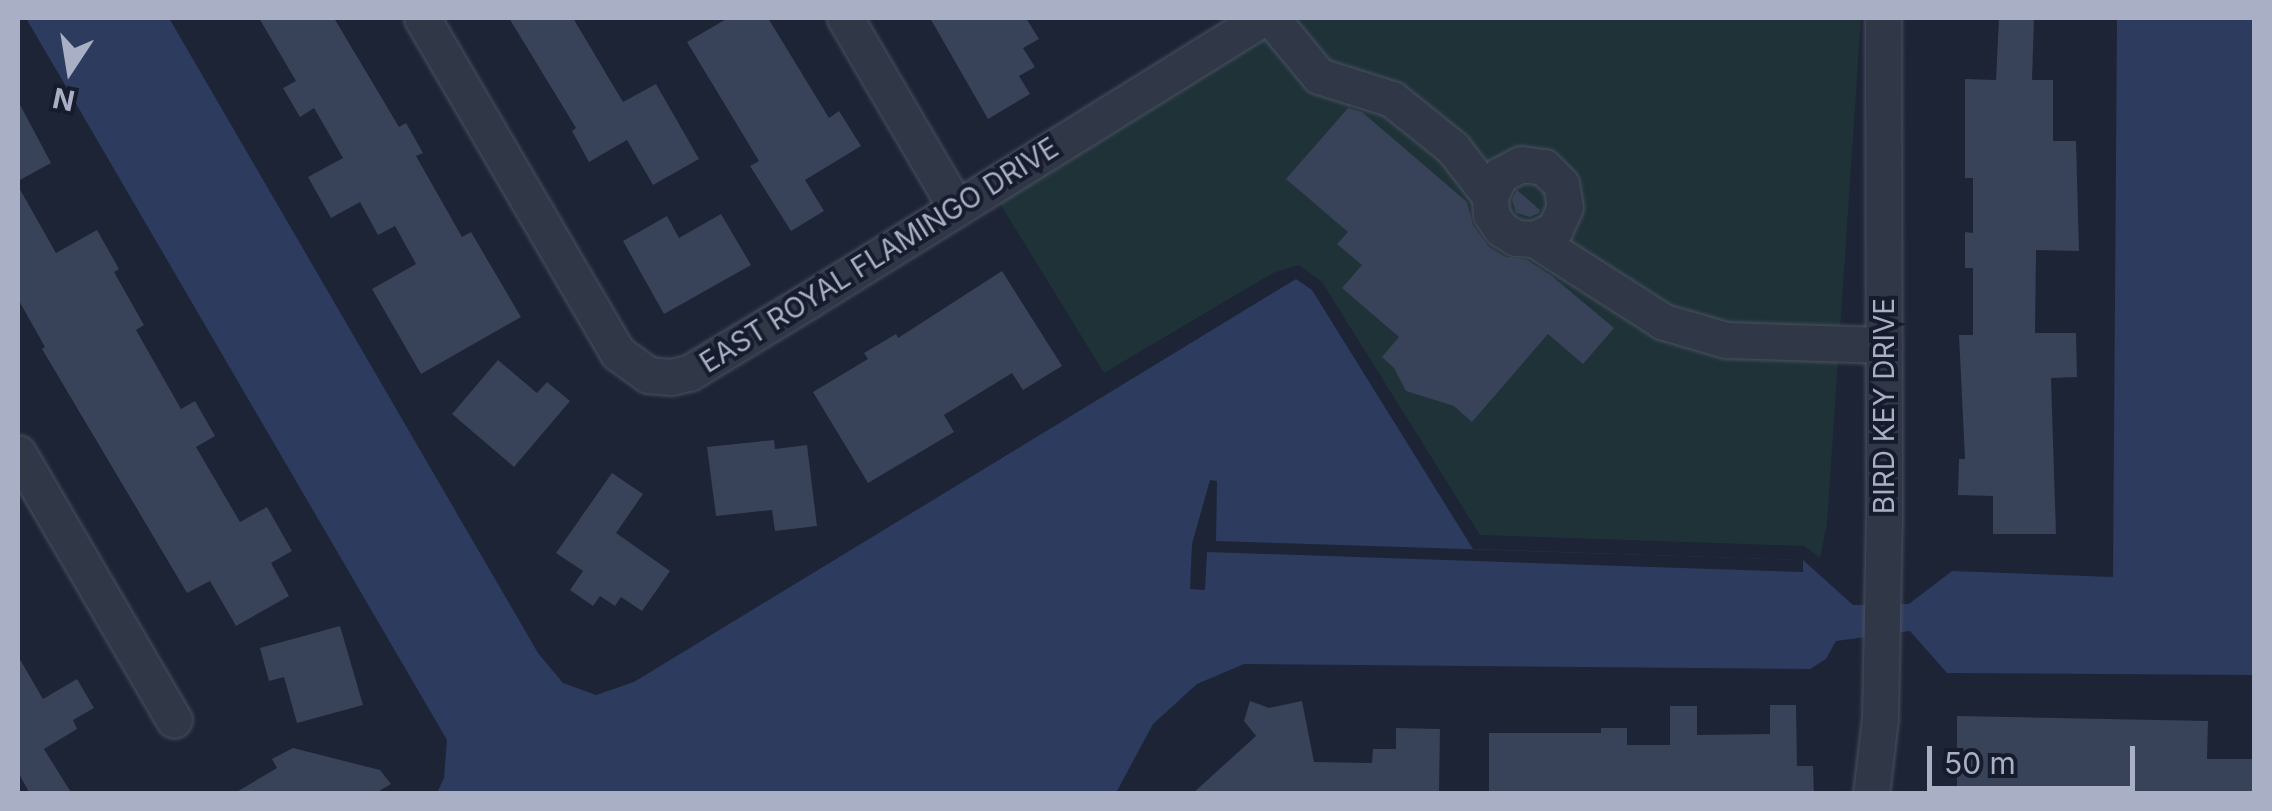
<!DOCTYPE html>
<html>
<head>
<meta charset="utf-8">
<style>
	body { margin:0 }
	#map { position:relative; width:2272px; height:811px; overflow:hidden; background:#1c2436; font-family:Inter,sans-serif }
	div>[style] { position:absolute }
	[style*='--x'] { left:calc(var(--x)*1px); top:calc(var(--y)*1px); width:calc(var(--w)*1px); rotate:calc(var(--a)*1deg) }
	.green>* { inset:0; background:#1e3237 }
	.water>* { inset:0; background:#2c3b5e }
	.pier>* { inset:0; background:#1c2436 }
	.building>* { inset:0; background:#384258 }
	.roads { filter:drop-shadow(0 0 2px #4b5162) drop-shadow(0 0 2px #4b5162) }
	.minor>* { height:35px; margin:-17.5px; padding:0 17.5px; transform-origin:17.5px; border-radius:17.5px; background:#303747 }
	span { translate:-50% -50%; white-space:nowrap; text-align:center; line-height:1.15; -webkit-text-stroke:8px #161c2b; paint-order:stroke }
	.street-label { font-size:28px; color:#a9b0c5 }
	.frame { position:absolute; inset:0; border:20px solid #a9b0c5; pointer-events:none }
	.north { position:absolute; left:20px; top:20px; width:100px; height:100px; -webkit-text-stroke:8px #161c2b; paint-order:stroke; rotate:192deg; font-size:28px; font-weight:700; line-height:40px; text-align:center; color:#a9b0c5 }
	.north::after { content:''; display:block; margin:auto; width:35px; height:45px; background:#a9b0c5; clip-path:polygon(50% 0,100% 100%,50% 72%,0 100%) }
	.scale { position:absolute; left:1927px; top:746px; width:208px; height:45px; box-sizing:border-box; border:5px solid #a9b0c5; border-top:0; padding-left:12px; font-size:30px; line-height:35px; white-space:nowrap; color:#a9b0c5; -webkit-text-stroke:8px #161c2b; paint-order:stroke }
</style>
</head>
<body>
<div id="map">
	<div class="green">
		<div style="clip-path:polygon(1270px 18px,1861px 19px,1827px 524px,1820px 558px,1804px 546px,1480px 535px,1322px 282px,1299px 265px,1273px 273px,1104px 373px,988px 184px)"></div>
	</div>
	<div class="water">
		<div style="clip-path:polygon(26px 18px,169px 18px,538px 653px,563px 683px,596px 695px,634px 682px,1296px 279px,1312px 290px,1473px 549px,1803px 560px,1853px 605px,1909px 604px,1952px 571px,2113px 577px,2117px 18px,2254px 18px,2254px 675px,1947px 673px,1910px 631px,1836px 641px,1826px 659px,1810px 669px,1244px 664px,1197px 684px,1153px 724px,1116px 793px,437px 793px,444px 778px,447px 740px)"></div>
	</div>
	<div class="pier">
		<div style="clip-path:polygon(1210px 480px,1217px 481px,1216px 541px,1803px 560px,1803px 572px,1207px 552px,1205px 590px,1190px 589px,1192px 544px)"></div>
	</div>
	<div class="building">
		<div style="clip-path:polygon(259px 18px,334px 18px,399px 127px,406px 123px,423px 153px,416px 156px,462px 237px,471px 232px,521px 317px,421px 374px,372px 289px,416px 264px,395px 226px,378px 235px,360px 202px,331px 218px,308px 177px,343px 158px,314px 108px,300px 117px,283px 88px,296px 81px)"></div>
		<div style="clip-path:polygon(509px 18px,573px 18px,623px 102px,656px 84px,699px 159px,653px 185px,627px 140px,589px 162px,572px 131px,576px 128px)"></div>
		<div style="clip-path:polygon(728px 18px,768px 18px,829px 118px,839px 111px,861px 146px,805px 180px,824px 211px,791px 231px,750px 166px,759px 161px,687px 42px)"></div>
		<div style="clip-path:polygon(930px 18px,1026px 18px,1039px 39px,1023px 48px,1035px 67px,1019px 76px,1030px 94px,988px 119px)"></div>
		<div style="clip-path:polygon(1999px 18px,2034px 18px,2032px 80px,2053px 80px,2053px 141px,2076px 141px,2079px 251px,2036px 250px,2035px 333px,2076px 333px,2077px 377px,2051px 378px,2056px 534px,1993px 534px,1993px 496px,1958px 495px,1959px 459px,1965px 459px,1959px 335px,1973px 335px,1973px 268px,1965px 268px,1965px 232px,1973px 233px,1973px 178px,1965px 178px,1965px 79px,1996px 80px)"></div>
		<div style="clip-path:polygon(18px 101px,51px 163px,18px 181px)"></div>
		<div style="clip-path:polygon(1348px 108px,1362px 112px,1467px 202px,1473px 225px,1489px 247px,1506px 257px,1527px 260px,1552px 276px,1614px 328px,1583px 364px,1548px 334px,1472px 422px,1454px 406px,1406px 391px,1394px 368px,1382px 357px,1399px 337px,1342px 288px,1362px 265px,1337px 244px,1348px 232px,1286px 179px)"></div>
		<div style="clip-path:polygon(18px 186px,56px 253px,97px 230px,119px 269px,114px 272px,144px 325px,136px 330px,181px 409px,195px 401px,215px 436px,196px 447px,240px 522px,267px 507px,292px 551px,271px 563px,289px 596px,236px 626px,210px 581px,187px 593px,42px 349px,45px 347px,18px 299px)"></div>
		<div style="clip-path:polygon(1517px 190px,1540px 210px,1539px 213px,1530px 217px,1516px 213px,1512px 200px)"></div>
		<div style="clip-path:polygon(721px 214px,751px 265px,664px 314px,623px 241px,667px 216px,679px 238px)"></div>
		<div style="clip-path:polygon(1002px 271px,1062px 366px,1023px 390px,1012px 373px,944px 415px,954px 432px,868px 483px,813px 392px,868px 359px,864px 353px,896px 334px,898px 338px)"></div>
		<div style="clip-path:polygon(498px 360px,537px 393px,547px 382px,570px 401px,514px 467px,452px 414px)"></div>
		<div style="clip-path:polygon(774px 440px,775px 449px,807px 445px,817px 526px,775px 531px,772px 510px,716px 516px,707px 447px)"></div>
		<div style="clip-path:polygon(612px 473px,643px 494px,616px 533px,670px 571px,642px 611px,621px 597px,615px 606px,600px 596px,593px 606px,570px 590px,583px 571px,556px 553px)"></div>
		<div style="clip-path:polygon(340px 626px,363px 705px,297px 723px,284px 677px,269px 681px,260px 648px)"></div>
		<div style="clip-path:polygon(18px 656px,43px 699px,77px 679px,94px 708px,73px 720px,77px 729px,44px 749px,72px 794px,30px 794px,18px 772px)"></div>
		<div style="clip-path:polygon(1250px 701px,1269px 708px,1302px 701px,1314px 762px,1372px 763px,1373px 749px,1396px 749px,1396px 728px,1440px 729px,1439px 794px,1192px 794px,1256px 736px,1244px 721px)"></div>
		<div style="clip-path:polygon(1770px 705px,1796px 705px,1797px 766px,1813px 766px,1814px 794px,1489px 794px,1489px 733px,1601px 733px,1601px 728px,1627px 728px,1627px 745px,1670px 745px,1670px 706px,1697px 706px,1697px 735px,1770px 734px)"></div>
		<div style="clip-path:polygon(1957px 716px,2208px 721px,2207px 759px,2254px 759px,2254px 794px,1957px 788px)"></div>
		<div style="clip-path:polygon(293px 748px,380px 770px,391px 784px,374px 794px,233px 794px,277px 768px,272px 759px)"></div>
	</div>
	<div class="roads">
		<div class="minor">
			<div style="--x:422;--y:18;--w:388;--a:59.7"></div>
			<div style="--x:618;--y:353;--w:37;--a:36"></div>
			<div style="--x:648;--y:375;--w:23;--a:5"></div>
			<div style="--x:671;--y:377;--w:18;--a:-13"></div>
			<div style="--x:689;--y:373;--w:140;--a:-31.3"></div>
			<div style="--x:809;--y:300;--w:534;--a:-31.85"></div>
			<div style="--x:845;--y:18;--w:219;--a:59.6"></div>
			<div style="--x:1271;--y:18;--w:75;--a:50.4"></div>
			<div style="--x:1319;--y:76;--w:77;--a:17.5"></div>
			<div style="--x:1392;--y:99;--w:78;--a:38.8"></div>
			<div style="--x:1453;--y:148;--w:61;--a:52.4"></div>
			<div style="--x:1534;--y:239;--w:23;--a:-25"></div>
			<div style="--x:1555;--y:229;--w:24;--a:-66"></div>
			<div style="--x:1565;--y:207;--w:23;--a:-100"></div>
			<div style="--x:1561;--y:184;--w:24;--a:-135"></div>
			<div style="--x:1544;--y:167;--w:23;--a:-173"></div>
			<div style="--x:1521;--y:164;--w:24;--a:152"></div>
			<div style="--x:1500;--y:175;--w:23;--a:115"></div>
			<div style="--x:1490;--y:196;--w:18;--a:87"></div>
			<div style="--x:1491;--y:214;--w:18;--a:56"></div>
			<div style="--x:1501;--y:229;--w:17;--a:31"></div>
			<div style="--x:1516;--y:238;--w:18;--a:3"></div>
			<div style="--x:1534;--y:239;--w:154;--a:32.6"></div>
			<div style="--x:1664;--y:322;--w:65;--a:16.2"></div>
			<div style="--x:1726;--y:340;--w:158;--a:1.8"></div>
			<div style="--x:18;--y:453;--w:309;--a:59.7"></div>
			<div style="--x:1871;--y:794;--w:76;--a:-83.2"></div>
			<div style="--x:1880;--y:719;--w:200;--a:-88.9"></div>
			<div style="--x:1884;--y:519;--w:501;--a:-90.11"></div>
		</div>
	</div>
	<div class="street-label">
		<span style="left:879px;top:255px;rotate:-32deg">EAST ROYAL FLAMINGO DRIVE</span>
		<span style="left:1884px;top:406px;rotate:-90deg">BIRD KEY DRIVE</span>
	</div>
	<div class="frame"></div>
	<div class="north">N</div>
	<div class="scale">50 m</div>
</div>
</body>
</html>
